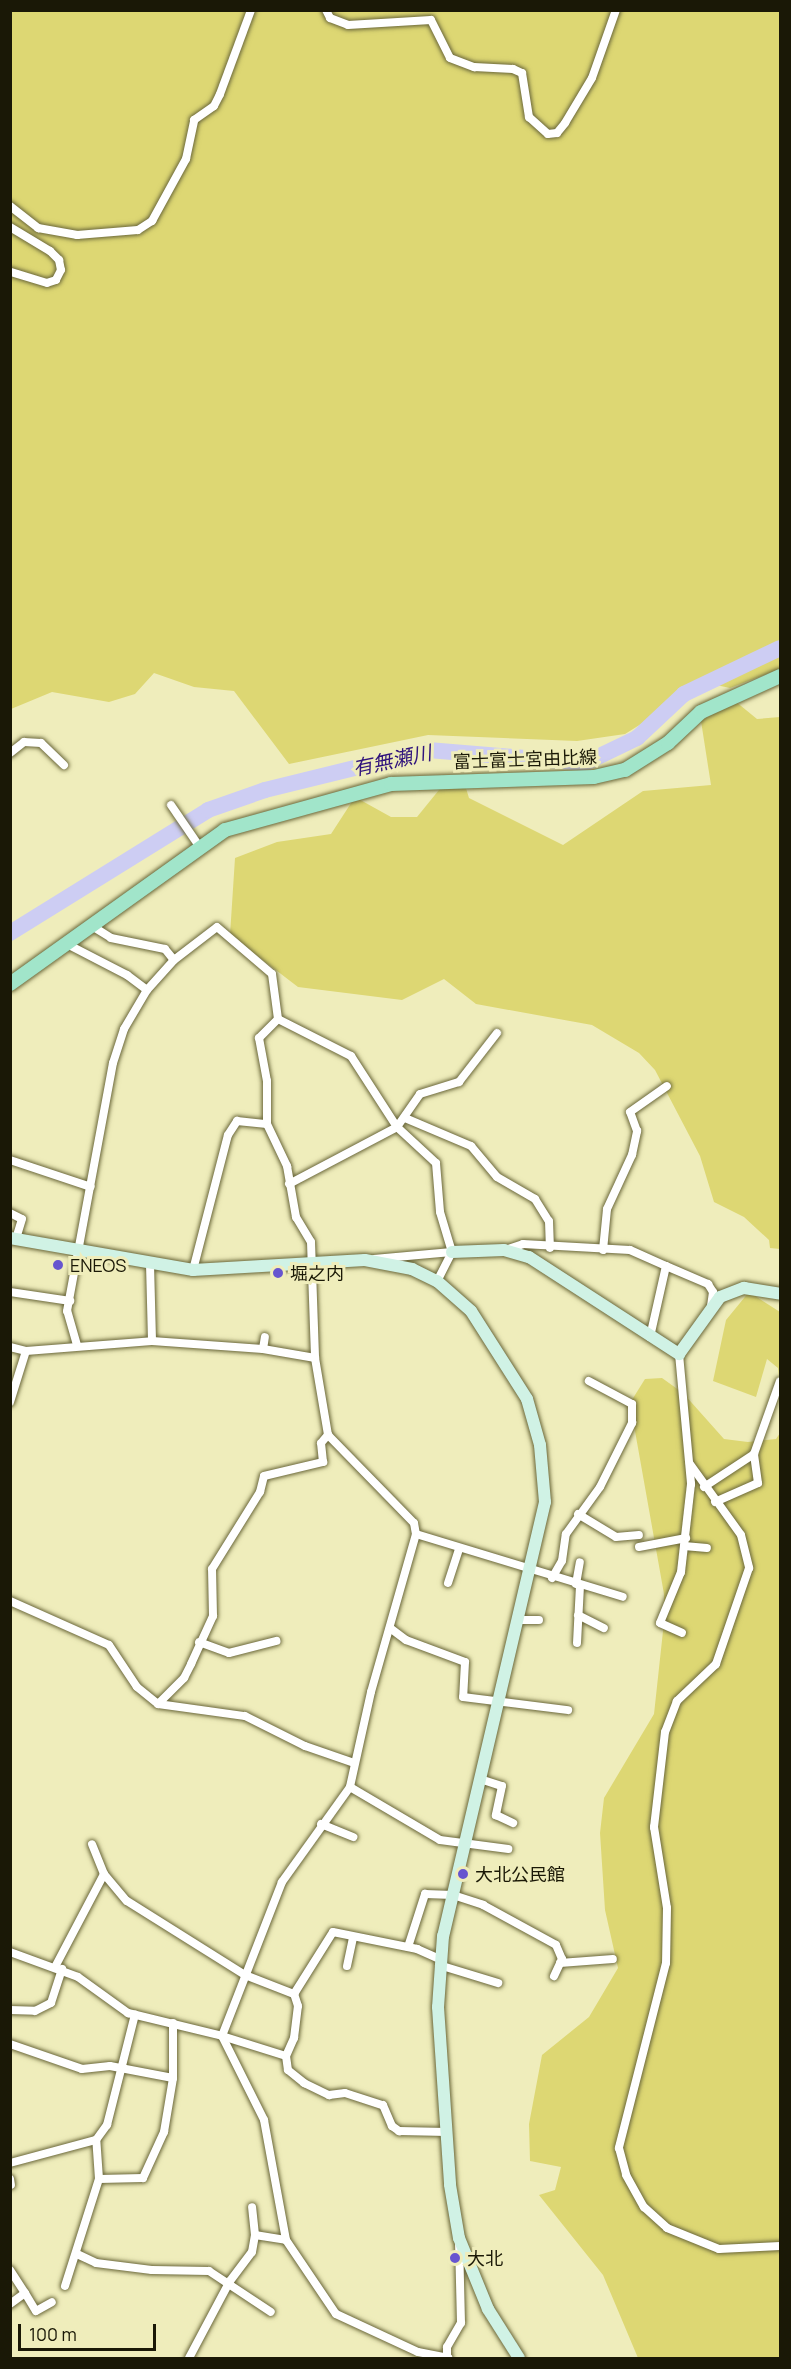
<!DOCTYPE html>
<html>
<head>
<meta charset="utf-8">
<style>
	body { margin:0 }
	#map { position:relative; width:791px; height:2369px; overflow:hidden; background:#efedbb; font-family:Manrope,"Noto Sans JP",sans-serif }
	div>[style] { position:absolute }
	[style*='--x'] { left:calc(var(--x)*1px); top:calc(var(--y)*1px); width:calc(var(--w)*1px); rotate:calc(var(--a)*1deg) }
	.green>* { inset:0; background:#ddd773 }
	.river>* { height:16px; margin:-8px; padding:0 8px; transform-origin:8px; border-radius:8px; background:#cdcdf3 }
	.roads { filter:drop-shadow(0 0 2px #6a673a) drop-shadow(0 0 2px #6a673a) }
	.street>* { height:8px; margin:-4px; padding:0 4px; transform-origin:4px; border-radius:4px; background:#fff }
	.secondary>* { height:12px; margin:-6px; padding:0 6px; transform-origin:6px; border-radius:6px; background:#d0f2e5 }
	.primary>* { height:14px; margin:-7px; padding:0 7px; transform-origin:7px; border-radius:7px; background:#a1e5ca }
	.dots>* { width:16px; height:16px; translate:-50% -50%; box-sizing:border-box; border:3px solid #efedbb; border-radius:50% }
	span { translate:-50% -50%; white-space:nowrap; text-align:center; line-height:1.15; -webkit-text-stroke:6px #efedbb; paint-order:stroke }
	.street-label { font-size:18px; color:#1a1806 }
	.poi-label { font-size:18px; color:#1a1806 }
	.left { translate:0 -50%; text-align:left }
	.water-label { font-size:20px; color:#30147c; font-style:italic }
	.frame { position:absolute; inset:0; border:12px solid #1a1806; pointer-events:none }
	.scale { position:absolute; left:18px; top:2324px; width:138px; height:27px; box-sizing:border-box; border:3px solid #1a1806; border-top:0; padding-left:8px; font-size:18px; line-height:21px; white-space:nowrap; color:#1a1806; -webkit-text-stroke:4px #efedbb; paint-order:stroke }
</style>
</head>
<body>
<div id="map">
	<div class="green">
		<div style="clip-path:polygon(11px 11px,780px 11px,780px 669px,730px 688px,707px 683px,625px 734px,577px 741px,428px 735px,289px 764px,234px 691px,194px 687px,154px 673px,135px 694px,109px 702px,52px 692px,11px 709px)"></div>
		<div style="clip-path:polygon(735px 701px,757px 719px,780px 717px,780px 1249px,770px 1248px,769px 1240px,744px 1217px,714px 1202px,700px 1156px,655px 1070px,639px 1053px,592px 1025px,476px 1004px,444px 979px,402px 1000px,298px 987px,230px 935px,235px 858px,277px 842px,331px 834px,355px 797px,391px 817px,417px 817px,443px 785px,465px 785px,469px 798px,563px 845px,643px 791px,711px 785px,701px 721px)"></div>
		<div style="clip-path:polygon(749px 1292px,780px 1312px,780px 1386px,778px 1368px,767px 1359px,756px 1397px,713px 1381px,726px 1320px)"></div>
		<div style="clip-path:polygon(662px 1378px,683px 1393px,724px 1439px,748px 1442px,776px 1439px,780px 1433px,780px 2358px,638px 2358px,603px 2275px,539px 2195px,555px 2190px,561px 2167px,530px 2161px,529px 2124px,542px 2055px,589px 2017px,618px 1968px,605px 1910px,600px 1833px,604px 1798px,654px 1714px,664px 1622px,664px 1594px,630px 1403px,645px 1379px)"></div>
	</div>
	<div class="river">
		<div style="--x:10;--y:933;--w:233;--a:-31.8"></div>
		<div style="--x:208;--y:810;--w:60;--a:-19.3"></div>
		<div style="--x:265;--y:790;--w:168;--a:-13.8"></div>
		<div style="--x:428;--y:750;--w:158;--a:4.7"></div>
		<div style="--x:585;--y:763;--w:58;--a:-25.7"></div>
		<div style="--x:637;--y:738;--w:64;--a:-43.1"></div>
		<div style="--x:684;--y:694;--w:106;--a:-25.6"></div>
	</div>
	<div class="roads">
		<div class="street">
			<div style="--x:326;--y:10;--w:9;--a:63"></div>
			<div style="--x:330;--y:18;--w:19;--a:21"></div>
			<div style="--x:348;--y:25;--w:83;--a:-3.4"></div>
			<div style="--x:431;--y:20;--w:42;--a:63.4"></div>
			<div style="--x:450;--y:58;--w:26;--a:21"></div>
			<div style="--x:474;--y:67;--w:39;--a:3"></div>
			<div style="--x:513;--y:69;--w:10;--a:24"></div>
			<div style="--x:522;--y:73;--w:45;--a:81"></div>
			<div style="--x:529;--y:117;--w:25;--a:42"></div>
			<div style="--x:548;--y:134;--w:9;--a:-6"></div>
			<div style="--x:557;--y:133;--w:13;--a:-51"></div>
			<div style="--x:565;--y:123;--w:52;--a:-59"></div>
			<div style="--x:592;--y:78;--w:72;--a:-70.6"></div>
			<div style="--x:10;--y:206;--w:36;--a:38"></div>
			<div style="--x:38;--y:228;--w:40;--a:10"></div>
			<div style="--x:77;--y:235;--w:61;--a:-4.7"></div>
			<div style="--x:138;--y:230;--w:17;--a:-33"></div>
			<div style="--x:152;--y:221;--w:71;--a:-61.3"></div>
			<div style="--x:186;--y:159;--w:40;--a:-78"></div>
			<div style="--x:194;--y:120;--w:24;--a:-35"></div>
			<div style="--x:214;--y:106;--w:13;--a:-63"></div>
			<div style="--x:220;--y:94;--w:90;--a:-69.7"></div>
			<div style="--x:10;--y:227;--w:47;--a:31"></div>
			<div style="--x:50;--y:251;--w:13;--a:45"></div>
			<div style="--x:59;--y:260;--w:10;--a:79"></div>
			<div style="--x:61;--y:270;--w:11;--a:117"></div>
			<div style="--x:56;--y:280;--w:9;--a:162"></div>
			<div style="--x:47;--y:283;--w:39;--a:-163"></div>
			<div style="--x:10;--y:753;--w:18;--a:-38"></div>
			<div style="--x:24;--y:742;--w:17;--a:3"></div>
			<div style="--x:41;--y:743;--w:32;--a:44"></div>
			<div style="--x:171;--y:805;--w:50;--a:55.7"></div>
			<div style="--x:92;--y:926;--w:22;--a:32"></div>
			<div style="--x:111;--y:938;--w:55;--a:11.5"></div>
			<div style="--x:165;--y:949;--w:14;--a:51"></div>
			<div style="--x:65;--y:943;--w:70;--a:27.3"></div>
			<div style="--x:127;--y:975;--w:25;--a:37"></div>
			<div style="--x:278;--y:1019;--w:27;--a:135"></div>
			<div style="--x:259;--y:1038;--w:44;--a:79.5"></div>
			<div style="--x:267;--y:1081;--w:43;--a:90"></div>
			<div style="--x:267;--y:1124;--w:47;--a:64.5"></div>
			<div style="--x:287;--y:1166;--w:52;--a:80"></div>
			<div style="--x:296;--y:1217;--w:29;--a:59"></div>
			<div style="--x:311;--y:1242;--w:116;--a:88"></div>
			<div style="--x:315;--y:1358;--w:78;--a:80.4"></div>
			<div style="--x:328;--y:1435;--w:123;--a:45.7"></div>
			<div style="--x:414;--y:1523;--w:11;--a:80"></div>
			<div style="--x:416;--y:1534;--w:164;--a:105.9"></div>
			<div style="--x:371;--y:1692;--w:97;--a:102.5"></div>
			<div style="--x:350;--y:1787;--w:117;--a:125.6"></div>
			<div style="--x:282;--y:1882;--w:165;--a:111.3"></div>
			<div style="--x:222;--y:2036;--w:67;--a:17.4"></div>
			<div style="--x:286;--y:2056;--w:20;--a:-66"></div>
			<div style="--x:294;--y:2038;--w:32;--a:-83"></div>
			<div style="--x:298;--y:2006;--w:13;--a:-108"></div>
			<div style="--x:294;--y:1994;--w:73;--a:-57.8"></div>
			<div style="--x:333;--y:1932;--w:86;--a:11.4"></div>
			<div style="--x:417;--y:1949;--w:24;--a:24"></div>
			<div style="--x:405;--y:1118;--w:72;--a:23"></div>
			<div style="--x:471;--y:1146;--w:40;--a:50"></div>
			<div style="--x:497;--y:1177;--w:44;--a:30.1"></div>
			<div style="--x:535;--y:1199;--w:26;--a:58"></div>
			<div style="--x:549;--y:1221;--w:27;--a:88"></div>
			<div style="--x:10;--y:1160;--w:85;--a:18.4"></div>
			<div style="--x:289;--y:1184;--w:122;--a:-27.8"></div>
			<div style="--x:397;--y:1127;--w:40;--a:-55.1"></div>
			<div style="--x:420;--y:1094;--w:41;--a:-17.1"></div>
			<div style="--x:459;--y:1082;--w:62;--a:-52.2"></div>
			<div style="--x:10;--y:1213;--w:13;--a:27"></div>
			<div style="--x:22;--y:1219;--w:21;--a:107"></div>
			<div style="--x:505;--y:1250;--w:19;--a:-18"></div>
			<div style="--x:523;--y:1244;--w:107;--a:3.2"></div>
			<div style="--x:630;--y:1250;--w:39;--a:24"></div>
			<div style="--x:666;--y:1266;--w:73;--a:102.7"></div>
			<div style="--x:603;--y:1250;--w:41;--a:-84.4"></div>
			<div style="--x:607;--y:1209;--w:60;--a:-65.2"></div>
			<div style="--x:632;--y:1155;--w:25;--a:-78"></div>
			<div style="--x:637;--y:1131;--w:20;--a:-110"></div>
			<div style="--x:630;--y:1112;--w:45;--a:-35.1"></div>
			<div style="--x:374;--y:1259;--w:78;--a:-5.1"></div>
			<div style="--x:150;--y:1264;--w:77;--a:88.5"></div>
			<div style="--x:666;--y:1266;--w:46;--a:23.2"></div>
			<div style="--x:708;--y:1284;--w:9;--a:58"></div>
			<div style="--x:713;--y:1292;--w:14;--a:98"></div>
			<div style="--x:193;--y:1270;--w:139;--a:-75.5"></div>
			<div style="--x:228;--y:1135;--w:17;--a:-57"></div>
			<div style="--x:237;--y:1121;--w:30;--a:6"></div>
			<div style="--x:10;--y:1292;--w:61;--a:8.5"></div>
			<div style="--x:77;--y:1345;--w:35;--a:-106"></div>
			<div style="--x:67;--y:1311;--w:252;--a:-79.5"></div>
			<div style="--x:113;--y:1063;--w:36;--a:-72"></div>
			<div style="--x:124;--y:1029;--w:45;--a:-59.5"></div>
			<div style="--x:147;--y:990;--w:40;--a:-48"></div>
			<div style="--x:174;--y:960;--w:54;--a:-37.5"></div>
			<div style="--x:217;--y:927;--w:72;--a:40.5"></div>
			<div style="--x:272;--y:974;--w:45;--a:82.4"></div>
			<div style="--x:278;--y:1019;--w:82;--a:26.9"></div>
			<div style="--x:351;--y:1056;--w:85;--a:57.1"></div>
			<div style="--x:397;--y:1127;--w:53;--a:42.7"></div>
			<div style="--x:436;--y:1163;--w:49;--a:85.3"></div>
			<div style="--x:440;--y:1212;--w:42;--a:73.3"></div>
			<div style="--x:452;--y:1252;--w:33;--a:117"></div>
			<div style="--x:10;--y:1347;--w:16;--a:14"></div>
			<div style="--x:26;--y:1351;--w:126;--a:-4.5"></div>
			<div style="--x:152;--y:1341;--w:111;--a:4.1"></div>
			<div style="--x:263;--y:1349;--w:53;--a:9.8"></div>
			<div style="--x:263;--y:1349;--w:12;--a:-81"></div>
			<div style="--x:679;--y:1354;--w:131;--a:84.7"></div>
			<div style="--x:691;--y:1484;--w:89;--a:96.5"></div>
			<div style="--x:681;--y:1572;--w:55;--a:112.4"></div>
			<div style="--x:660;--y:1623;--w:24;--a:24"></div>
			<div style="--x:10;--y:1402;--w:53;--a:-72.6"></div>
			<div style="--x:690;--y:1464;--w:87;--a:54.3"></div>
			<div style="--x:741;--y:1535;--w:34;--a:76"></div>
			<div style="--x:749;--y:1568;--w:102;--a:109"></div>
			<div style="--x:716;--y:1664;--w:54;--a:136.5"></div>
			<div style="--x:677;--y:1701;--w:33;--a:111"></div>
			<div style="--x:665;--y:1732;--w:96;--a:96.6"></div>
			<div style="--x:654;--y:1827;--w:82;--a:80.9"></div>
			<div style="--x:667;--y:1908;--w:55;--a:91"></div>
			<div style="--x:666;--y:1963;--w:191;--a:104.3"></div>
			<div style="--x:619;--y:2148;--w:28;--a:75"></div>
			<div style="--x:626;--y:2175;--w:37;--a:61"></div>
			<div style="--x:644;--y:2207;--w:31;--a:42"></div>
			<div style="--x:667;--y:2228;--w:56;--a:22"></div>
			<div style="--x:719;--y:2249;--w:61;--a:-2.8"></div>
			<div style="--x:704;--y:1487;--w:60;--a:-33.4"></div>
			<div style="--x:715;--y:1502;--w:47;--a:-23.8"></div>
			<div style="--x:758;--y:1483;--w:29;--a:-98"></div>
			<div style="--x:754;--y:1454;--w:77;--a:-70.4"></div>
			<div style="--x:578;--y:1514;--w:44;--a:31.2"></div>
			<div style="--x:616;--y:1537;--w:23;--a:-5"></div>
			<div style="--x:416;--y:1534;--w:216;--a:16.9"></div>
			<div style="--x:684;--y:1546;--w:23;--a:5"></div>
			<div style="--x:639;--y:1547;--w:48;--a:-10.8"></div>
			<div style="--x:552;--y:1578;--w:20;--a:-60"></div>
			<div style="--x:562;--y:1561;--w:27;--a:-82"></div>
			<div style="--x:566;--y:1534;--w:58;--a:-54.1"></div>
			<div style="--x:600;--y:1487;--w:72;--a:-63.4"></div>
			<div style="--x:632;--y:1423;--w:19;--a:-90"></div>
			<div style="--x:632;--y:1404;--w:49;--a:-151.9"></div>
			<div style="--x:448;--y:1583;--w:36;--a:-72"></div>
			<div style="--x:576;--y:1584;--w:22;--a:-80"></div>
			<div style="--x:10;--y:1601;--w:108;--a:24"></div>
			<div style="--x:109;--y:1645;--w:50;--a:56.3"></div>
			<div style="--x:137;--y:1687;--w:27;--a:39"></div>
			<div style="--x:158;--y:1704;--w:88;--a:7.9"></div>
			<div style="--x:245;--y:1716;--w:67;--a:26.6"></div>
			<div style="--x:305;--y:1746;--w:52;--a:19.1"></div>
			<div style="--x:578;--y:1615;--w:29;--a:27"></div>
			<div style="--x:518;--y:1620;--w:21;--a:0"></div>
			<div style="--x:390;--y:1628;--w:20;--a:37"></div>
			<div style="--x:406;--y:1640;--w:63;--a:20.4"></div>
			<div style="--x:465;--y:1662;--w:35;--a:93"></div>
			<div style="--x:463;--y:1697;--w:106;--a:7.1"></div>
			<div style="--x:199;--y:1642;--w:32;--a:20"></div>
			<div style="--x:229;--y:1653;--w:49;--a:-14.3"></div>
			<div style="--x:577;--y:1643;--w:58;--a:-87"></div>
			<div style="--x:158;--y:1704;--w:37;--a:-45"></div>
			<div style="--x:184;--y:1678;--w:16;--a:-63"></div>
			<div style="--x:191;--y:1664;--w:53;--a:-65.4"></div>
			<div style="--x:213;--y:1616;--w:47;--a:-91.2"></div>
			<div style="--x:212;--y:1569;--w:91;--a:-58.1"></div>
			<div style="--x:260;--y:1492;--w:16;--a:-76"></div>
			<div style="--x:264;--y:1476;--w:61;--a:-13.3"></div>
			<div style="--x:323;--y:1462;--w:19;--a:-96"></div>
			<div style="--x:321;--y:1443;--w:11;--a:-49"></div>
			<div style="--x:480;--y:1779;--w:23;--a:18"></div>
			<div style="--x:502;--y:1786;--w:30;--a:102"></div>
			<div style="--x:496;--y:1815;--w:19;--a:25"></div>
			<div style="--x:350;--y:1787;--w:104;--a:30.5"></div>
			<div style="--x:440;--y:1840;--w:69;--a:7.5"></div>
			<div style="--x:321;--y:1824;--w:35;--a:22"></div>
			<div style="--x:104;--y:1874;--w:35;--a:50"></div>
			<div style="--x:127;--y:1901;--w:139;--a:32.1"></div>
			<div style="--x:245;--y:1975;--w:53;--a:21.2"></div>
			<div style="--x:408;--y:1947;--w:56;--a:-72.2"></div>
			<div style="--x:425;--y:1894;--w:28;--a:2"></div>
			<div style="--x:453;--y:1895;--w:32;--a:18"></div>
			<div style="--x:483;--y:1905;--w:83;--a:28.7"></div>
			<div style="--x:556;--y:1945;--w:15;--a:67"></div>
			<div style="--x:562;--y:1959;--w:19;--a:115"></div>
			<div style="--x:10;--y:1952;--w:72;--a:20.2"></div>
			<div style="--x:78;--y:1977;--w:62;--a:35.8"></div>
			<div style="--x:128;--y:2013;--w:97;--a:13.7"></div>
			<div style="--x:222;--y:2036;--w:94;--a:63.4"></div>
			<div style="--x:264;--y:2120;--w:122;--a:79.6"></div>
			<div style="--x:286;--y:2240;--w:89;--a:56"></div>
			<div style="--x:336;--y:2314;--w:90;--a:24.9"></div>
			<div style="--x:418;--y:2352;--w:31;--a:11"></div>
			<div style="--x:560;--y:1963;--w:53;--a:-4.3"></div>
			<div style="--x:439;--y:1965;--w:62;--a:17"></div>
			<div style="--x:347;--y:1966;--w:29;--a:-78"></div>
			<div style="--x:55;--y:1967;--w:105;--a:-62.2"></div>
			<div style="--x:104;--y:1874;--w:32;--a:-112"></div>
			<div style="--x:10;--y:2010;--w:25;--a:2"></div>
			<div style="--x:35;--y:2011;--w:18;--a:-27"></div>
			<div style="--x:51;--y:2003;--w:36;--a:-72"></div>
			<div style="--x:10;--y:2044;--w:76;--a:19.1"></div>
			<div style="--x:82;--y:2069;--w:28;--a:-6"></div>
			<div style="--x:110;--y:2066;--w:64;--a:10.8"></div>
			<div style="--x:286;--y:2056;--w:14;--a:82"></div>
			<div style="--x:288;--y:2070;--w:21;--a:39"></div>
			<div style="--x:304;--y:2083;--w:28;--a:26"></div>
			<div style="--x:329;--y:2095;--w:16;--a:-7"></div>
			<div style="--x:345;--y:2093;--w:40;--a:18"></div>
			<div style="--x:383;--y:2105;--w:23;--a:67"></div>
			<div style="--x:392;--y:2126;--w:9;--a:36"></div>
			<div style="--x:399;--y:2131;--w:48;--a:1.2"></div>
			<div style="--x:10;--y:2163;--w:89;--a:-15"></div>
			<div style="--x:96;--y:2140;--w:19;--a:-54"></div>
			<div style="--x:107;--y:2125;--w:114;--a:-75.8"></div>
			<div style="--x:10;--y:2179;--w:6;--a:81"></div>
			<div style="--x:99;--y:2179;--w:44;--a:-1.3"></div>
			<div style="--x:143;--y:2178;--w:51;--a:-65.5"></div>
			<div style="--x:164;--y:2132;--w:55;--a:-80.5"></div>
			<div style="--x:173;--y:2078;--w:55;--a:-90"></div>
			<div style="--x:255;--y:2235;--w:31;--a:9"></div>
			<div style="--x:77;--y:2254;--w:21;--a:25"></div>
			<div style="--x:96;--y:2263;--w:56;--a:7.1"></div>
			<div style="--x:152;--y:2270;--w:57;--a:1"></div>
			<div style="--x:209;--y:2271;--w:74;--a:33.5"></div>
			<div style="--x:10;--y:2270;--w:27;--a:57"></div>
			<div style="--x:25;--y:2293;--w:19;--a:144"></div>
			<div style="--x:65;--y:2286;--w:112;--a:-72.4"></div>
			<div style="--x:99;--y:2179;--w:39;--a:-94"></div>
			<div style="--x:25;--y:2293;--w:21;--a:59"></div>
			<div style="--x:36;--y:2311;--w:18;--a:-29"></div>
			<div style="--x:189;--y:2358;--w:87;--a:-62"></div>
			<div style="--x:230;--y:2281;--w:36;--a:-53"></div>
			<div style="--x:252;--y:2252;--w:17;--a:-80"></div>
			<div style="--x:255;--y:2235;--w:28;--a:-96"></div>
			<div style="--x:447;--y:2358;--w:11;--a:-90"></div>
			<div style="--x:447;--y:2347;--w:28;--a:-60"></div>
			<div style="--x:461;--y:2323;--w:80;--a:-91.4"></div>
		</div>
		<div class="secondary">
			<div style="--x:10;--y:1238;--w:186;--a:9.9"></div>
			<div style="--x:193;--y:1270;--w:172;--a:-3.3"></div>
			<div style="--x:365;--y:1260;--w:48;--a:10.8"></div>
			<div style="--x:412;--y:1269;--w:28;--a:26"></div>
			<div style="--x:437;--y:1281;--w:45;--a:41.4"></div>
			<div style="--x:471;--y:1311;--w:104;--a:57.5"></div>
			<div style="--x:527;--y:1399;--w:48;--a:74.2"></div>
			<div style="--x:540;--y:1445;--w:57;--a:85"></div>
			<div style="--x:545;--y:1502;--w:446;--a:103.2"></div>
			<div style="--x:443;--y:1936;--w:71;--a:94"></div>
			<div style="--x:438;--y:2007;--w:178;--a:86.1"></div>
			<div style="--x:450;--y:2185;--w:54;--a:80.4"></div>
			<div style="--x:459;--y:2238;--w:77;--a:67.8"></div>
			<div style="--x:488;--y:2309;--w:58;--a:57.7"></div>
			<div style="--x:452;--y:1252;--w:52;--a:-2.2"></div>
			<div style="--x:504;--y:1250;--w:26;--a:16"></div>
			<div style="--x:529;--y:1257;--w:179;--a:32.9"></div>
			<div style="--x:679;--y:1354;--w:70;--a:-54.3"></div>
			<div style="--x:720;--y:1297;--w:26;--a:-21"></div>
			<div style="--x:744;--y:1288;--w:36;--a:9"></div>
		</div>
		<div class="primary">
			<div style="--x:10;--y:984;--w:264;--a:-35.6"></div>
			<div style="--x:225;--y:830;--w:172;--a:-15.5"></div>
			<div style="--x:391;--y:784;--w:203;--a:-2"></div>
			<div style="--x:594;--y:777;--w:32;--a:-13"></div>
			<div style="--x:625;--y:770;--w:51;--a:-32.1"></div>
			<div style="--x:668;--y:743;--w:45;--a:-43.2"></div>
			<div style="--x:701;--y:712;--w:87;--a:-24.5"></div>
		</div>
	</div>
	<div class="dots">
		<div style="left:58px;top:1265px;background:#6755cf"></div>
		<div style="left:278px;top:1273px;background:#6755cf"></div>
		<div style="left:463px;top:1874px;background:#6755cf"></div>
		<div style="left:455px;top:2258px;background:#6755cf"></div>
	</div>
	<div class="street-label">
		<span style="left:525px;top:759px;rotate:-2deg">富士富士宮由比線</span>
	</div>
	<div class="poi-label">
		<span class="left" style="left:70px;top:1265px">ENEOS</span>
		<span class="left" style="left:290px;top:1273px">堀之内</span>
		<span class="left" style="left:475px;top:1874px">大北公民館</span>
		<span class="left" style="left:467px;top:2258px">大北</span>
	</div>
	<div class="water-label">
		<span style="left:392px;top:760px;rotate:-12deg">有無瀬川</span>
	</div>
	<div class="frame"></div>
	<div class="scale">100 m</div>
</div>
</body>
</html>
